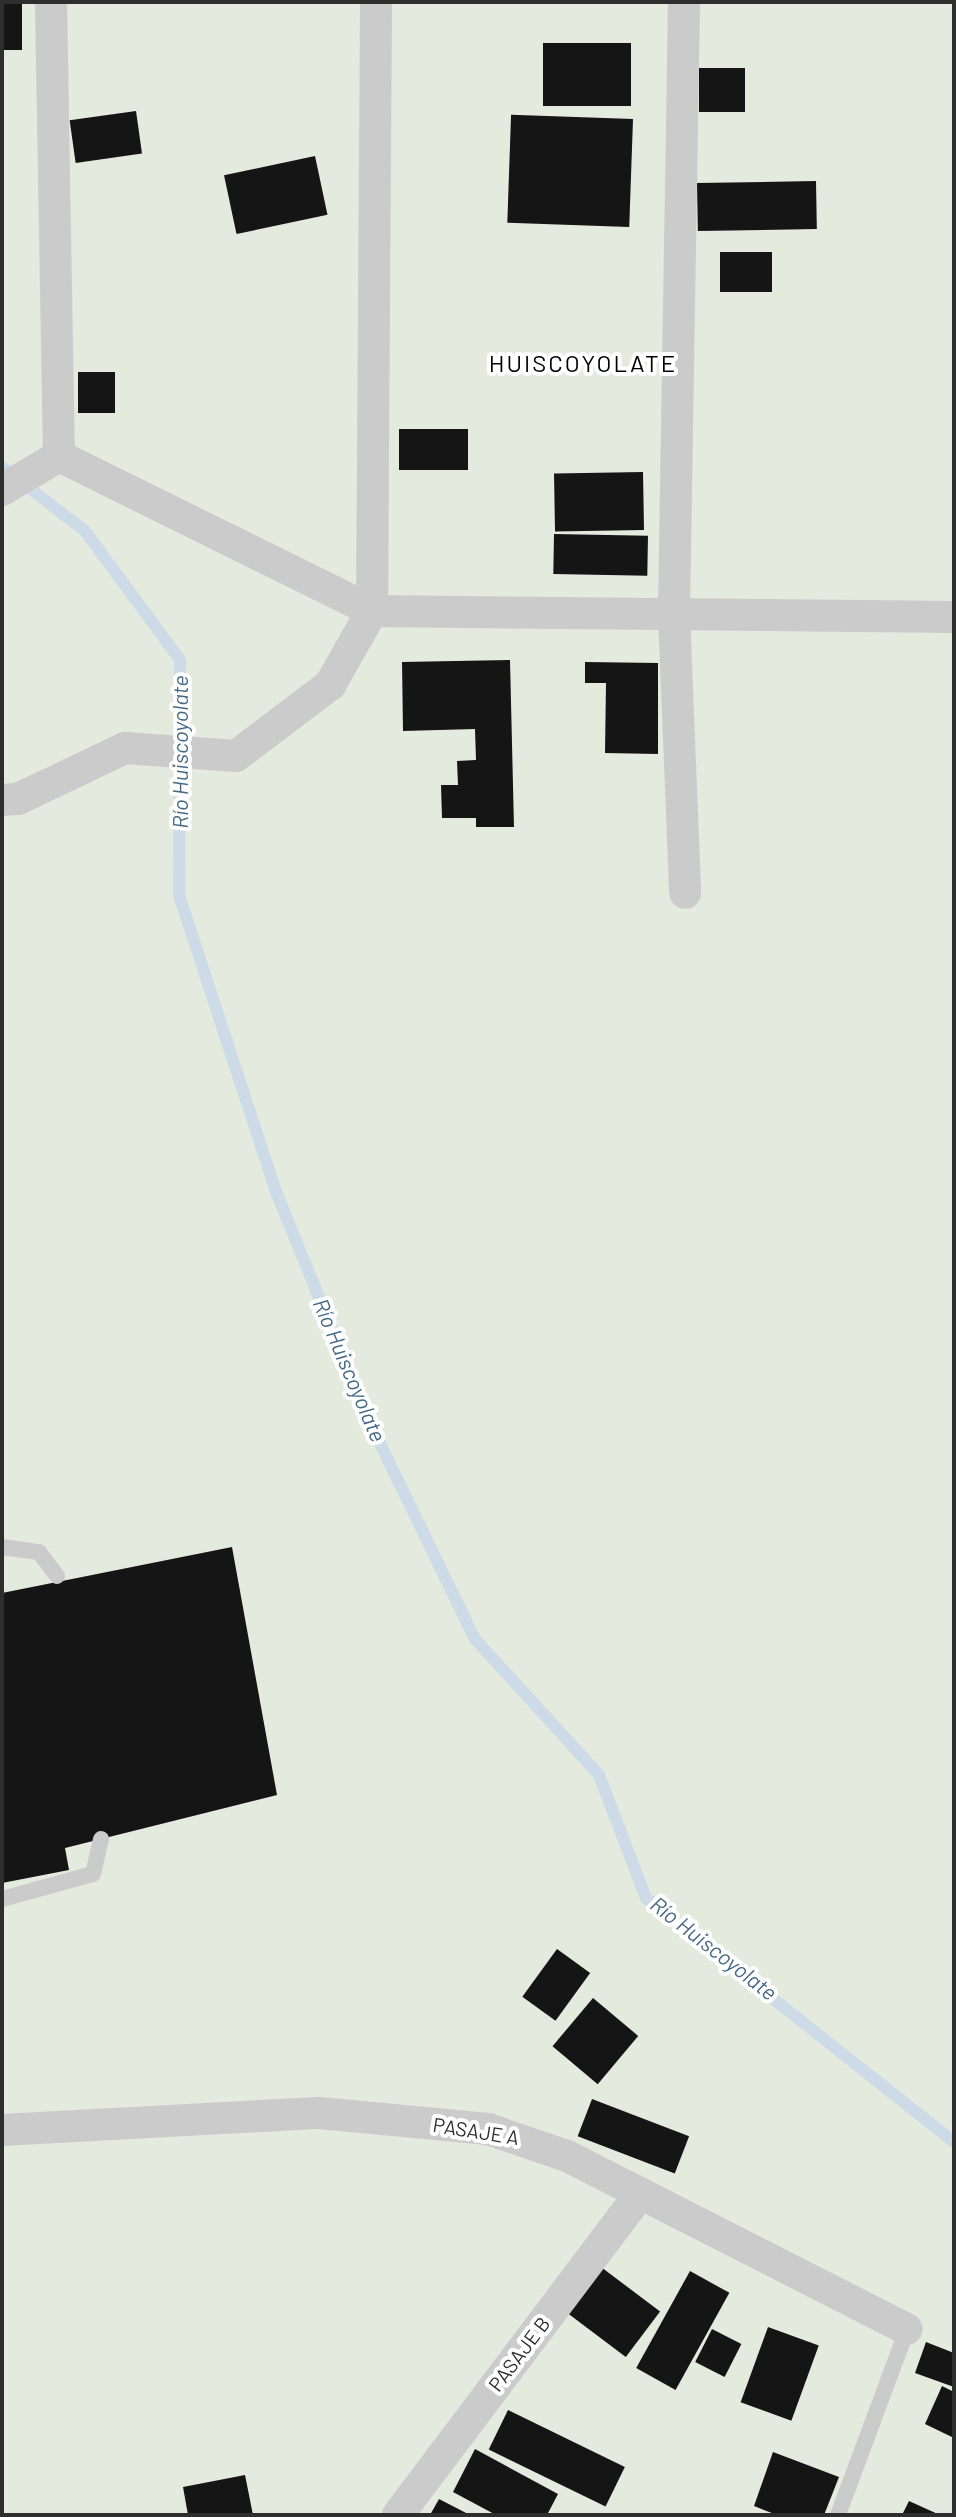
<!DOCTYPE html>
<html>
<head>
<meta charset="utf-8">
<style>
	body { margin:0 }
	#map { position:relative; width:956px; height:2517px; overflow:hidden; background:#fff; font-family:Barlow,sans-serif }
	div>[style] { position:absolute }
	[style*='--x'] { left:calc(var(--x)*1px); top:calc(var(--y)*1px); width:calc(var(--w)*1px); rotate:calc(var(--a)*1deg) }
	.green>* { inset:0; background:#e4eade; transform-origin:0 0 }
	.stream>* { height:12px; margin:-6px; padding:0 6px; transform-origin:6px; border-radius:6px; background:#ccdbe7 }
	.building>* { inset:0; background:#151515; transform-origin:0 0 }
	.lane>* { height:16px; margin:-8px; padding:0 8px; transform-origin:8px; border-radius:8px; background:#cbcbcb }
	.street>* { height:32px; margin:-16px; padding:0 16px; transform-origin:16px; border-radius:16px; background:#cbcbcb }
	span { translate:-50% -50%; white-space:nowrap; text-align:center; line-height:1.15; -webkit-text-stroke:8px #fff; paint-order:stroke }
	.street-label { font-size:20px; color:#2e2e2e }
	.water-label { font-size:22px; color:#466a86; font-style:italic }
	.quarter-label { font-size:24px; color:#000; letter-spacing:2px }
	.frame { position:absolute; inset:0; border:4px solid #2e2e2e; pointer-events:none }
</style>
</head>
<body>
<div id="map">
	<div class="green">
		<div style="left:2px;top:2px;width:952px;height:2513px"></div>
	</div>
	<div class="stream">
		<div style="--x:2;--y:467;--w:105;--a:37.6"></div>
		<div style="--x:85;--y:531;--w:160;--a:53.6"></div>
		<div style="--x:180;--y:660;--w:235;--a:90.2"></div>
		<div style="--x:179;--y:895;--w:315;--a:71.9"></div>
		<div style="--x:277;--y:1194;--w:249;--a:67.9"></div>
		<div style="--x:371;--y:1425;--w:238;--a:64.1"></div>
		<div style="--x:475;--y:1639;--w:184;--a:47.6"></div>
		<div style="--x:599;--y:1775;--w:132;--a:69.1"></div>
		<div style="--x:646;--y:1898;--w:393;--a:38.4"></div>
	</div>
	<div class="building">
		<div style="left:2px;top:2px;width:20px;height:48px"></div>
		<div style="left:631px;top:43px;width:63px;height:88px;rotate:90deg"></div>
		<div style="left:699px;top:68px;width:46px;height:44px"></div>
		<div style="left:136px;top:111px;width:43px;height:67px;rotate:82deg"></div>
		<div style="left:633px;top:119px;width:108px;height:122px;rotate:92deg"></div>
		<div style="left:315px;top:156px;width:60px;height:93px;rotate:78deg"></div>
		<div style="left:816px;top:181px;width:48px;height:119px;rotate:89deg"></div>
		<div style="left:720px;top:252px;width:52px;height:40px"></div>
		<div style="left:78px;top:372px;width:37px;height:41px"></div>
		<div style="left:399px;top:429px;width:69px;height:41px"></div>
		<div style="left:643px;top:472px;width:58px;height:89px;rotate:89deg"></div>
		<div style="left:554px;top:534px;width:94px;height:40px;rotate:1deg"></div>
		<div style="clip-path:polygon(510px 660px,514px 827px,476px 827px,476px 818px,442px 818px,441px 785px,458px 785px,457px 761px,476px 760px,475px 729px,403px 731px,402px 662px)"></div>
		<div style="clip-path:polygon(585px 662px,658px 663px,658px 754px,605px 753px,606px 683px,585px 683px)"></div>
		<div style="clip-path:polygon(232px 1547px,277px 1795px,65px 1848px,69px 1870px,2px 1883px,2px 1593px)"></div>
		<div style="left:557px;top:1949px;width:41px;height:59px;rotate:36deg"></div>
		<div style="left:593px;top:1998px;width:59px;height:63px;rotate:40deg"></div>
		<div style="left:592px;top:2099px;width:104px;height:40px;rotate:21deg"></div>
		<div style="left:601px;top:2267px;width:74px;height:57px;rotate:37deg"></div>
		<div style="left:690px;top:2271px;width:45px;height:111px;rotate:29deg"></div>
		<div style="left:768px;top:2327px;width:54px;height:80px;rotate:20deg"></div>
		<div style="left:712px;top:2329px;width:33px;height:37px;rotate:27deg"></div>
		<div style="clip-path:polygon(926px 2342px,954px 2353px,954px 2387px,915px 2373px)"></div>
		<div style="clip-path:polygon(942px 2386px,954px 2392px,954px 2438px,925px 2424px)"></div>
		<div style="left:508px;top:2410px;width:130px;height:44px;rotate:26deg"></div>
		<div style="clip-path:polygon(475px 2449px,558px 2494px,547px 2515px,496px 2515px,453px 2492px)"></div>
		<div style="clip-path:polygon(773px 2452px,839px 2477px,824px 2515px,777px 2515px,754px 2506px)"></div>
		<div style="clip-path:polygon(245px 2475px,253px 2515px,188px 2515px,183px 2487px)"></div>
		<div style="clip-path:polygon(439px 2499px,470px 2515px,430px 2515px)"></div>
		<div style="clip-path:polygon(909px 2501px,940px 2515px,902px 2515px)"></div>
	</div>
	<div class="lane">
		<div style="--x:2;--y:1547;--w:37;--a:8"></div>
		<div style="--x:39;--y:1552;--w:30;--a:53"></div>
		<div style="--x:2;--y:1899;--w:94;--a:-15.4"></div>
		<div style="--x:93;--y:1874;--w:36;--a:-77"></div>
		<div style="--x:838;--y:2515;--w:198;--a:-69.6"></div>
	</div>
	<div class="street">
		<div style="--x:51;--y:2;--w:454;--a:89"></div>
		<div style="--x:684;--y:2;--w:612;--a:90.94"></div>
		<div style="--x:674;--y:614;--w:279;--a:87.7"></div>
		<div style="--x:2;--y:490;--w:66;--a:-30.8"></div>
		<div style="--x:59;--y:456;--w:349;--a:26.3"></div>
		<div style="--x:372;--y:611;--w:582;--a:0.59"></div>
		<div style="--x:2;--y:800;--w:16;--a:-4"></div>
		<div style="--x:18;--y:799;--w:119;--a:-25.5"></div>
		<div style="--x:125;--y:748;--w:111;--a:4.1"></div>
		<div style="--x:236;--y:756;--w:118;--a:-37.1"></div>
		<div style="--x:330;--y:685;--w:85;--a:-60.4"></div>
		<div style="--x:372;--y:611;--w:609;--a:-89.62"></div>
		<div style="--x:2;--y:2130;--w:317;--a:-3.1"></div>
		<div style="--x:319;--y:2113;--w:170;--a:5.4"></div>
		<div style="--x:488;--y:2129;--w:83;--a:18.9"></div>
		<div style="--x:567;--y:2156;--w:381;--a:27"></div>
		<div style="--x:398;--y:2515;--w:403;--a:-53"></div>
	</div>
	<div class="street-label">
		<span style="left:476px;top:2131px;rotate:9deg">PASAJE A</span>
		<span style="left:519px;top:2354px;rotate:-53deg">PASAJE B</span>
	</div>
	<div class="water-label">
		<span style="left:180px;top:752px;rotate:-90deg">Río Huiscoyolate</span>
		<span style="left:350px;top:1370px;rotate:67deg">Río Huiscoyolate</span>
		<span style="left:714px;top:1948px;rotate:38deg">Río Huiscoyolate</span>
	</div>
	<div class="quarter-label">
		<span style="left:583px;top:363px">HUISCOYOLATE</span>
	</div>
	<div class="frame"></div>
</div>
</body>
</html>
